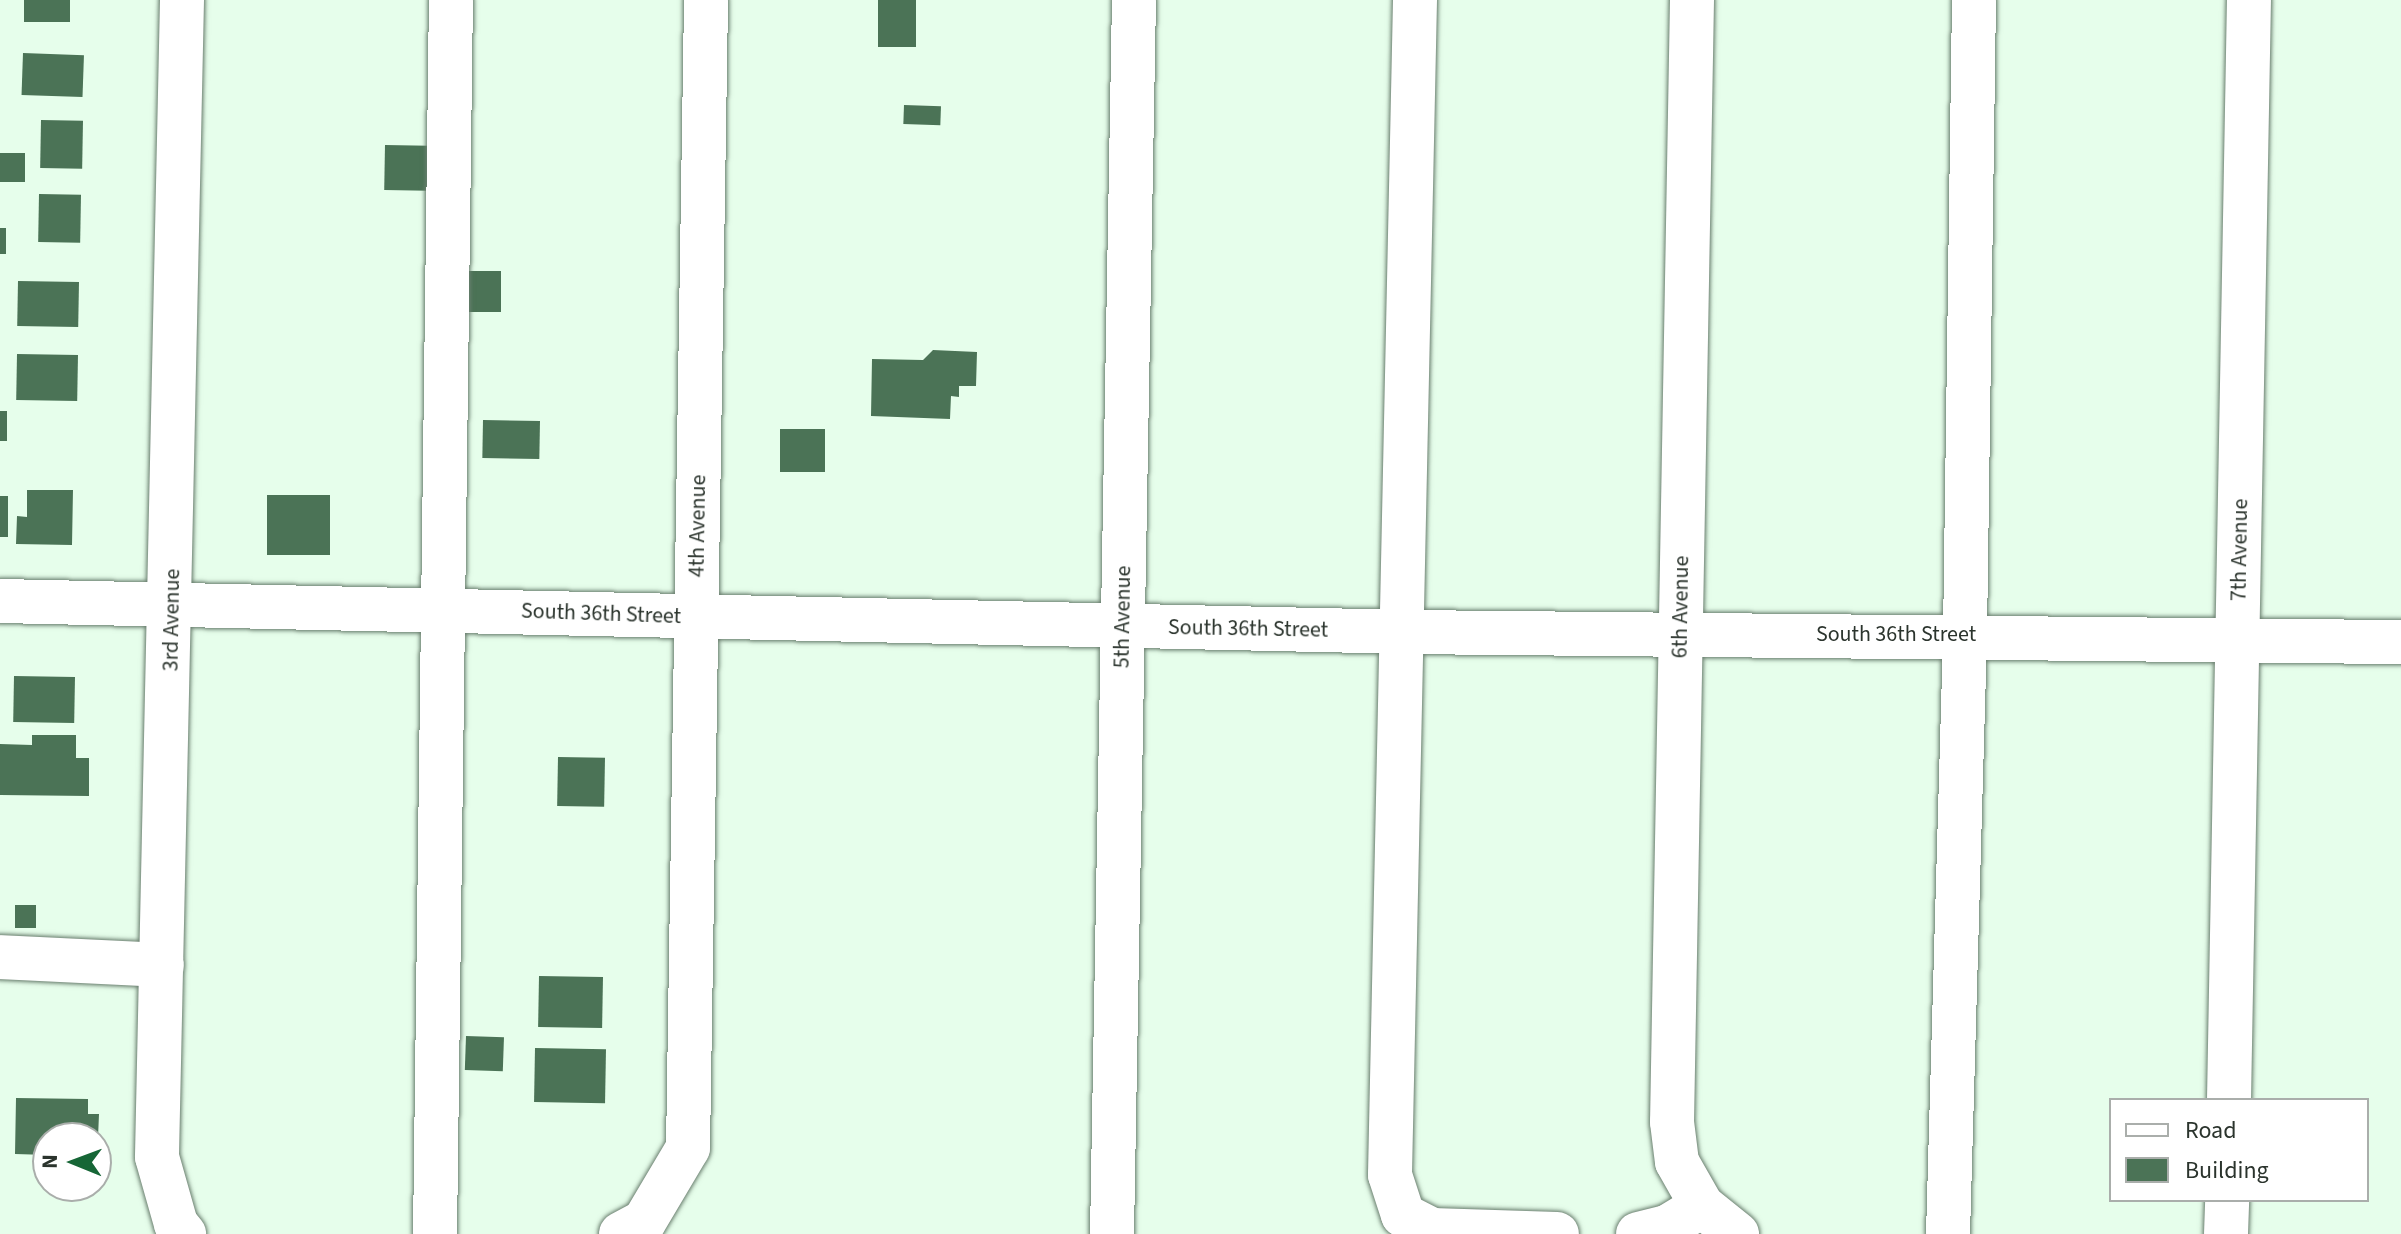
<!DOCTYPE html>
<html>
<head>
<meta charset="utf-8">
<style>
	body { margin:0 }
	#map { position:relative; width:2401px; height:1234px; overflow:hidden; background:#e6feeb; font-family:"Source Sans 3",sans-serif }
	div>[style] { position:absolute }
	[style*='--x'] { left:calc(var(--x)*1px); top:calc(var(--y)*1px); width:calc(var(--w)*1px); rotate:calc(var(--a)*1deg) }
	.building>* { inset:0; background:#4b7356; transform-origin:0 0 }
	.roads { filter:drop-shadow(0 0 2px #697e6e) drop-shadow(0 0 2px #697e6e) }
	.minor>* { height:44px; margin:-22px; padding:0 22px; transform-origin:22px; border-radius:22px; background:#fff }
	span { translate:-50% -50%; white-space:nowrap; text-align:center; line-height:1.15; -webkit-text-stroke:8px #fff; paint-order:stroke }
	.street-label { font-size:22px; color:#2b342d }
	.legend { position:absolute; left:2109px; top:1098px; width:260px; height:104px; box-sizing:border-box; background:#fff; border:2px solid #aaaeab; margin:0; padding:10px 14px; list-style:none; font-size:24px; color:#2b342d }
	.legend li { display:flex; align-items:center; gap:16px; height:40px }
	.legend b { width:40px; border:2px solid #aaaeab }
	.north { position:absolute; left:32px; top:1122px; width:80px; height:80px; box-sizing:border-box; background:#fff; border:2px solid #aaaeab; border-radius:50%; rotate:271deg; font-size:22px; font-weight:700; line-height:32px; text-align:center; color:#2b342d }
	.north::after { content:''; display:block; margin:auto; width:28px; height:36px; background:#166636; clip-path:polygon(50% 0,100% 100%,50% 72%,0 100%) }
</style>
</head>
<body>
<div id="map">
	<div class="building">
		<div style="left:24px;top:0;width:46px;height:22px"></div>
		<div style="left:878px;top:0;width:38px;height:47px"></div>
		<div style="left:23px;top:53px;width:61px;height:42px;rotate:2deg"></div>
		<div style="left:904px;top:105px;width:37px;height:19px;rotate:2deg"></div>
		<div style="left:41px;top:120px;width:42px;height:48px;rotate:1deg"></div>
		<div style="left:385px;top:145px;width:44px;height:45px;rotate:1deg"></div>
		<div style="left:0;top:153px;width:25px;height:29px"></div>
		<div style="left:39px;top:194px;width:42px;height:48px;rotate:1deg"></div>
		<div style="left:0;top:228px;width:6px;height:26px"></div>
		<div style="left:456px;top:271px;width:45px;height:41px"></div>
		<div style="left:18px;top:281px;width:61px;height:45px;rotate:1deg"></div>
		<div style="clip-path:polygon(933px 350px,977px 352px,976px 386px,959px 386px,959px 397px,951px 396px,950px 419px,871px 416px,872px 359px,923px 360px)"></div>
		<div style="left:17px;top:354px;width:61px;height:46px;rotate:1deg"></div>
		<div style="left:0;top:411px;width:7px;height:30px"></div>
		<div style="left:483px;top:420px;width:57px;height:38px;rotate:1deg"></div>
		<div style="left:780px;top:429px;width:45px;height:43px"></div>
		<div style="clip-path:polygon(27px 490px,73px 490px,72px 545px,16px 544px,17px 516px,27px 517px)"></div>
		<div style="left:267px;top:495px;width:63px;height:60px"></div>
		<div style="left:0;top:496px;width:8px;height:41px"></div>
		<div style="left:14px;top:676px;width:61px;height:46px;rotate:1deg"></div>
		<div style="clip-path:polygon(32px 735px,76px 735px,76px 758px,89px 758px,89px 796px,0 795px,0 744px,32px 745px)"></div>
		<div style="left:558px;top:757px;width:47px;height:49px;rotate:1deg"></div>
		<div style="left:15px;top:905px;width:21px;height:23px"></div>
		<div style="left:539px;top:976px;width:64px;height:51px;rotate:1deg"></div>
		<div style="left:466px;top:1036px;width:38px;height:34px;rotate:2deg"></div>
		<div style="left:535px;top:1048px;width:71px;height:54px;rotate:1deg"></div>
		<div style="clip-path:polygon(16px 1098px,88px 1099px,88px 1114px,99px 1114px,98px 1138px,48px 1138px,48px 1155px,15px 1154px)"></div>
	</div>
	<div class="roads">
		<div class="minor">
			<div style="--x:182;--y:0;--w:1157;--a:91.24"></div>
			<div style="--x:157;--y:1157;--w:70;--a:74.2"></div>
			<div style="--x:176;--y:1224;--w:13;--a:51"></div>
			<div style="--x:1415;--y:0;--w:1175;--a:91.22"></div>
			<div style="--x:1390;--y:1175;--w:42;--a:72"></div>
			<div style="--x:1403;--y:1215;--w:33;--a:27"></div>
			<div style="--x:1432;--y:1230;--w:125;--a:1.8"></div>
			<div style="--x:1692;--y:0;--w:1122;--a:91.02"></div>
			<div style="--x:1672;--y:1122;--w:40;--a:82.9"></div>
			<div style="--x:1677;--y:1162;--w:51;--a:60.4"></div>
			<div style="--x:1702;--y:1206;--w:45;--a:38.7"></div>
			<div style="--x:0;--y:601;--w:1405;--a:1.26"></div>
			<div style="--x:1405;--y:632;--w:996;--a:0.58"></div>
			<div style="--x:0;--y:957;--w:162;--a:2.8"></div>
			<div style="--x:2229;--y:1100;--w:1100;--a:-88.96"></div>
			<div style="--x:435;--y:1234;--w:1234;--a:-89.26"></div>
			<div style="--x:621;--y:1234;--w:26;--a:-28"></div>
			<div style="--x:644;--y:1222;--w:86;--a:-59.3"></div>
			<div style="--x:688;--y:1148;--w:1148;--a:-89.1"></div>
			<div style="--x:1112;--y:1234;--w:1234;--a:-88.98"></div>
			<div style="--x:1638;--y:1234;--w:30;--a:-14"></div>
			<div style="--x:1667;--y:1227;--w:41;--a:-31"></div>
			<div style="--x:1948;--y:1234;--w:599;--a:-88.37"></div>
			<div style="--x:1965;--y:635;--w:635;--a:-89.19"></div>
			<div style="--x:2226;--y:1234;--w:34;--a:-88"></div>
		</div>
	</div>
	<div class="street-label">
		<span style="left:698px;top:526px;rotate:-89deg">4th Avenue</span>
		<span style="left:2240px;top:550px;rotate:-89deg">7th Avenue</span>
		<span style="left:1681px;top:607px;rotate:-89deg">6th Avenue</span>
		<span style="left:601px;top:614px;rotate:2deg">South 36th Street</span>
		<span style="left:1123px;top:617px;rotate:-89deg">5th Avenue</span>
		<span style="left:172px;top:620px;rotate:-89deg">3rd Avenue</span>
		<span style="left:1248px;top:629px;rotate:1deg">South 36th Street</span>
		<span style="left:1896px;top:635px">South 36th Street</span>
	</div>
	<ul class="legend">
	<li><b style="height:10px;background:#fff"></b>Road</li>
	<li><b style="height:22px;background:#4b7356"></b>Building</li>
	</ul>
	<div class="north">N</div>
</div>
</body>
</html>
